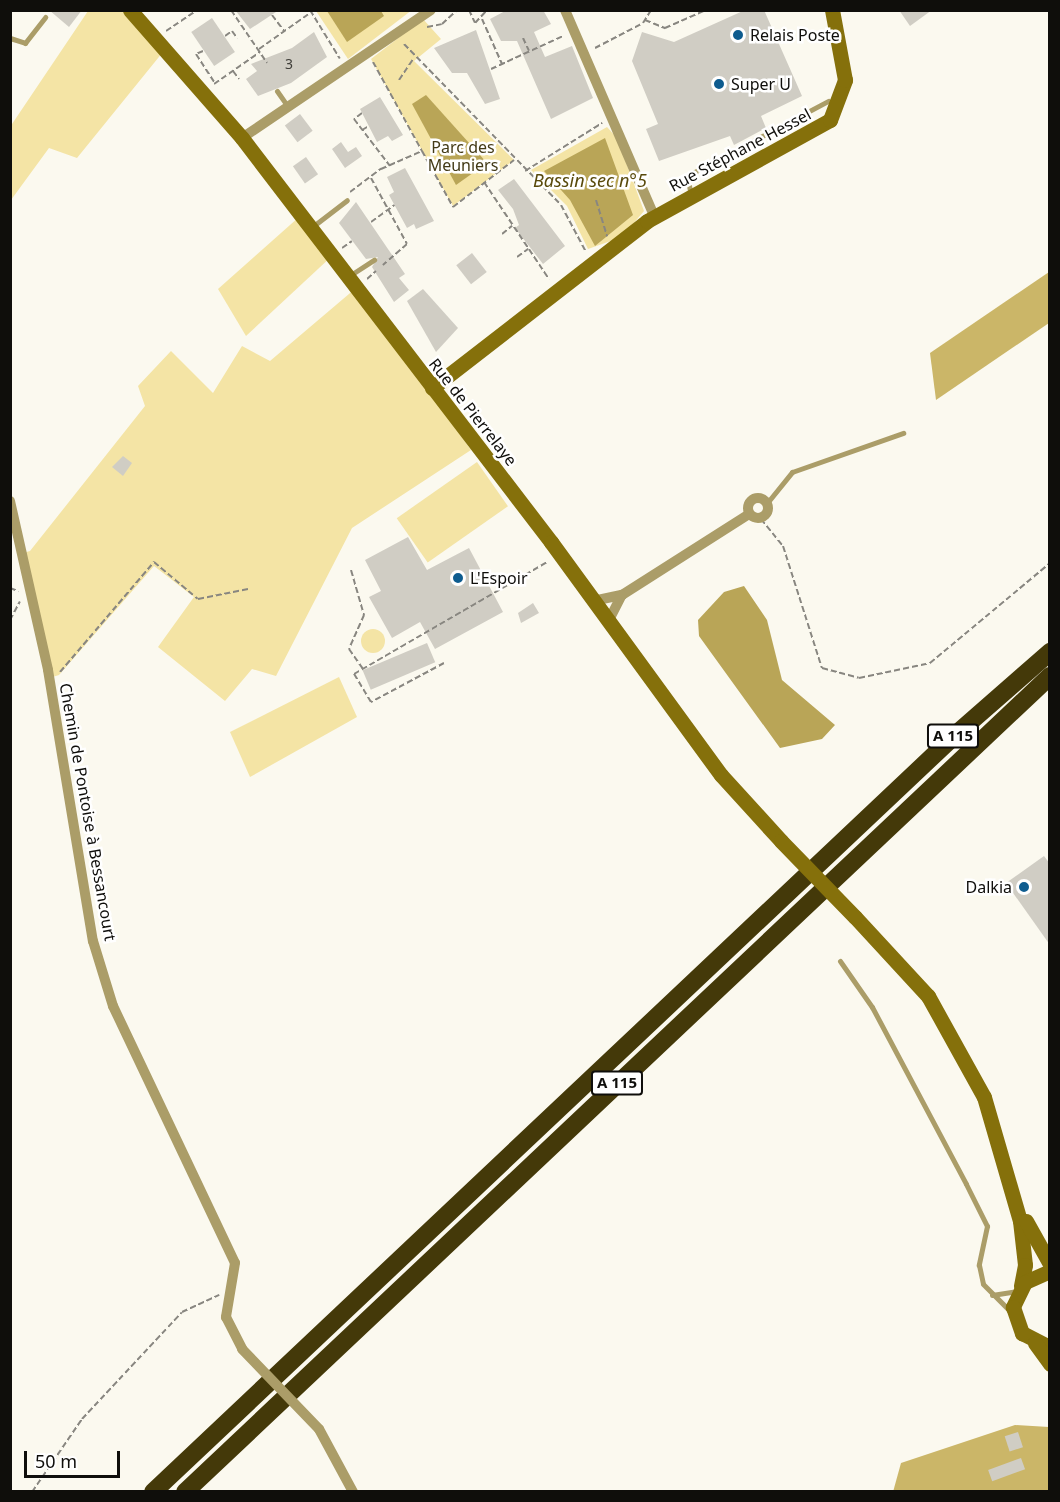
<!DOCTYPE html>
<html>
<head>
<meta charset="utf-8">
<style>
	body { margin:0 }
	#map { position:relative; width:1060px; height:1502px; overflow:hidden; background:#fbf9ef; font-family:"Noto Sans",sans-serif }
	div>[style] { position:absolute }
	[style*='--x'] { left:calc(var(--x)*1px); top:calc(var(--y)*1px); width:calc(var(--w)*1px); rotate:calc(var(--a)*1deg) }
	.green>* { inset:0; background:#f4e4a5; transform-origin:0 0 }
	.round { border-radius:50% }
	.forest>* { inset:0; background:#cbb668 }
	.water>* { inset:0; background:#b9a557 }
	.building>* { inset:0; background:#d0cdc4; transform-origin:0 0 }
	.path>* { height:2px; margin-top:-1px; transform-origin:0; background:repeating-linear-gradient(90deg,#888680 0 6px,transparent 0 9px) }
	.lane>* { height:5px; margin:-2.5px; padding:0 2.5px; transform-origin:2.5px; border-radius:2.5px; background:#ab9d68 }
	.street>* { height:10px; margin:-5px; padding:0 5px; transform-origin:5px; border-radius:5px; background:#ab9d68 }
	.street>.ring { margin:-5px; padding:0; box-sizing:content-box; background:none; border:10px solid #ab9d68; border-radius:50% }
	.secondary>* { height:15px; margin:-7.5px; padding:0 7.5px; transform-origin:7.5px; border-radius:7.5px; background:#85700b }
	.highway>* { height:18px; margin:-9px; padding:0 9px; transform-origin:9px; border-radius:9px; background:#443909 }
	.street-bridge>* { height:10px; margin:-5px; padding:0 5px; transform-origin:5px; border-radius:5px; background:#ab9d68 }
	.secondary-bridge>* { height:15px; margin:-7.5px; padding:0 7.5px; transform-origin:7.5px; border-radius:7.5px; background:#85700b }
	.dots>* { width:16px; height:16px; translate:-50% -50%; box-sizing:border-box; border:3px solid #fff; border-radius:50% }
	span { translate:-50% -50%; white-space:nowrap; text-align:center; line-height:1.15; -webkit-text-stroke:5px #fff; paint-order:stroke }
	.number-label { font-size:14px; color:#3f3e39 }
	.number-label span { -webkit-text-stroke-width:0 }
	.shield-label span { padding:2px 4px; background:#fff; border:2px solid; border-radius:4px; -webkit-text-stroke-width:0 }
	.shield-label { font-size:15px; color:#0f0e0b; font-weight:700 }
	.poi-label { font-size:16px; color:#0f0e0b }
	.left { translate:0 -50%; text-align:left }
	.right { translate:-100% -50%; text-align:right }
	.park-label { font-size:16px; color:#433a17 }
	.street-label { font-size:16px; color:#0f0e0b }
	.water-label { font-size:18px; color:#594a0c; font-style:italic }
	.frame { position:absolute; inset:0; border:12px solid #0f0e0b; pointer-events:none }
	.scale { position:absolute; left:24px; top:1451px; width:96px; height:27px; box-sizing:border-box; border:3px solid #0f0e0b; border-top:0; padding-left:8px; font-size:18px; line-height:21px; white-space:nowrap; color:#0f0e0b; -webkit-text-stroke:4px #fff; paint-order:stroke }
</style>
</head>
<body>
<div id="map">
	<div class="green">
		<div style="clip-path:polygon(412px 10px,348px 59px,316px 11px)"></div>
		<div style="clip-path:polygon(88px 11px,133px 11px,167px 47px,77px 158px,49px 148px,11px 200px,10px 127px)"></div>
		<div style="clip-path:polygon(423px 19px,441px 39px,414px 61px,514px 160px,453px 206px,371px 59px)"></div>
		<div style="clip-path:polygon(607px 127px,617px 138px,644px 211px,622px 237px,588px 249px,567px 206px,531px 170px)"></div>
		<div style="clip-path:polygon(299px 217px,332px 256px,246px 336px,218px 289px)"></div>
		<div style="clip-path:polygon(356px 288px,471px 450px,352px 528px,276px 676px,252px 669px,225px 701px,158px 647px,194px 597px,154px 566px,59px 675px,46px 679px,19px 554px,30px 551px,145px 406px,138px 386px,171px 351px,213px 393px,242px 346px,270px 361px)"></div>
		<div style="left:477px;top:462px;width:54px;height:98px;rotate:55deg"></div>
		<div class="round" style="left:361px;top:629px;width:24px;height:24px"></div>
		<div style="clip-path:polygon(339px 677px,357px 717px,250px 777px,230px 732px)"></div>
	</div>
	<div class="forest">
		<div style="clip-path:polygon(1049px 272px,1049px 323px,936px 400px,930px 353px)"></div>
		<div style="clip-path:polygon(1015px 1425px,1049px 1427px,1049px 1491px,893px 1492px,901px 1463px)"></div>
	</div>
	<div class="water">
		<div style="clip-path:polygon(327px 11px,381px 11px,384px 16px,347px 42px)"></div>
		<div style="clip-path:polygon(426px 95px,487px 163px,456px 185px,412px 104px)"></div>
		<div style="clip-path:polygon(605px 138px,633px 215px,595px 246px,570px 200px,544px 171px)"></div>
		<div style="clip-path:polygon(744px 586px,767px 620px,782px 680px,835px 725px,822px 739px,780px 748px,699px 636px,698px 620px,724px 592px)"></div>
	</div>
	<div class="building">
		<div style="clip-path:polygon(49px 10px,82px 10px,69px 27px)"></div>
		<div style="clip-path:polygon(235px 10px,279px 10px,250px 29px)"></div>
		<div style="clip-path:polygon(507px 10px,543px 10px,551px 24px,534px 32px,545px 57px,572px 46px,593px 98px,551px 119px,517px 41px,501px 41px,490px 19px)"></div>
		<div style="clip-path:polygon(745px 10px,764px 10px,802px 96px,761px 116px,766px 128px,734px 145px,730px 136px,659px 161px,646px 129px,658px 124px,632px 61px,642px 32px,674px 42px)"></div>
		<div style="clip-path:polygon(899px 10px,932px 10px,910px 26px)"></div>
		<div style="left:212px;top:18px;width:41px;height:25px;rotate:56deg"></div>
		<div style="clip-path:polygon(476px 30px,500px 99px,485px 104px,467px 73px,452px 73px,434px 48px)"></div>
		<div style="clip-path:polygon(314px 32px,327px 57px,291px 83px,258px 96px,246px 79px,257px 71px,251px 64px,292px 48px)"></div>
		<div style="clip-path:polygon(380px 97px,403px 135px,392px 141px,388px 136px,377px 142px,360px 109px)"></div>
		<div style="left:300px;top:114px;width:21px;height:19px;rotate:53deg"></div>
		<div style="clip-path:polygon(341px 142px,348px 152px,356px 147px,362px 156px,345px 168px,332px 149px)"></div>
		<div style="left:306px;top:157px;width:21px;height:16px;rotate:55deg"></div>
		<div style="clip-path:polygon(405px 168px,434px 221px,416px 229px,414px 224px,407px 228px,389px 195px,394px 192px,387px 177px)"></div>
		<div style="clip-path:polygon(514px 179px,565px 246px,543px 264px,515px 228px,519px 225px,513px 209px,498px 190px)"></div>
		<div style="clip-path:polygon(356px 202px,405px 274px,399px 278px,409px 290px,394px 302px,372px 267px,378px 257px,366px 259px,339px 223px)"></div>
		<div style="left:472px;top:253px;width:24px;height:20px;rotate:52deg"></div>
		<div style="clip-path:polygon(423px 289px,458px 328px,436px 352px,407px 301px)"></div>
		<div style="clip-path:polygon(123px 456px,132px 463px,123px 476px,112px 467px)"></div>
		<div style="clip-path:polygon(408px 537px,427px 570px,469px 548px,503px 612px,435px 649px,420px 622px,392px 638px,369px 597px,381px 591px,365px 560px)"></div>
		<div style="clip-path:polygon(533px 603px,539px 613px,521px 623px,518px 613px)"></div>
		<div style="left:427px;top:643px;width:21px;height:70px;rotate:67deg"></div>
		<div style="clip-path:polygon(1044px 856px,1050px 864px,1050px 945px,1006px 883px)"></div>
		<div style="left:1018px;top:1432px;width:16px;height:14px;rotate:72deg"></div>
		<div style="left:1021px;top:1458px;width:12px;height:35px;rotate:70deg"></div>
	</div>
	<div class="path">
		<div style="--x:231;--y:10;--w:64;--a:55.8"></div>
		<div style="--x:310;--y:10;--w:57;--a:58.5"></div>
		<div style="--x:469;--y:10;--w:14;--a:65"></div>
		<div style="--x:475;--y:23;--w:16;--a:-47"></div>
		<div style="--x:496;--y:11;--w:1;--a:-45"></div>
		<div style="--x:272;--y:15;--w:20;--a:53"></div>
		<div style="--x:482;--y:19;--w:49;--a:66"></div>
		<div style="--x:645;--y:20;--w:22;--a:22"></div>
		<div style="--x:665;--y:28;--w:45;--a:-23.7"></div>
		<div style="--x:427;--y:27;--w:15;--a:-11"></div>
		<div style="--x:442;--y:24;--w:21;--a:-43"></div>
		<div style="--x:166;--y:31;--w:37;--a:-34"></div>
		<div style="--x:225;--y:36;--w:9;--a:-36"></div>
		<div style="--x:232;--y:31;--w:9;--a:54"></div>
		<div style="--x:523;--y:38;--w:14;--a:65"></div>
		<div style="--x:404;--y:44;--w:225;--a:45.7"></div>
		<div style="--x:561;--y:205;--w:53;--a:62"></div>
		<div style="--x:595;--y:48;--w:54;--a:-27.5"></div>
		<div style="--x:643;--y:23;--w:15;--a:-58"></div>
		<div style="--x:259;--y:49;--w:62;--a:-35.2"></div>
		<div style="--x:203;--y:51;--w:8;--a:157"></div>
		<div style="--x:196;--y:54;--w:35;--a:57"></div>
		<div style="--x:373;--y:62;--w:102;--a:61.2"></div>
		<div style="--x:491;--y:69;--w:79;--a:-24.6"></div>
		<div style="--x:233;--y:71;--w:10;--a:53"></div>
		<div style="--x:399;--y:80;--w:25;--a:-56"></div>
		<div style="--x:214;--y:84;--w:56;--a:-34.8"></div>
		<div style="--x:362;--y:113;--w:10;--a:143"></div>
		<div style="--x:354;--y:119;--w:59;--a:52.5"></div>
		<div style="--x:362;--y:130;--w:8;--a:-30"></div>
		<div style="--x:525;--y:171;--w:91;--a:-31.9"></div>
		<div style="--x:371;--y:178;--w:75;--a:61.4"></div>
		<div style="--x:407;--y:244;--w:32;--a:139"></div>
		<div style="--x:484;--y:182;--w:117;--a:56.2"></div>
		<div style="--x:350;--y:192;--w:39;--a:-37"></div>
		<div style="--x:381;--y:169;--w:45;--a:-23.7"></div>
		<div style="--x:422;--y:151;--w:64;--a:61"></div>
		<div style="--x:453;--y:207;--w:77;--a:-37.6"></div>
		<div style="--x:596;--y:200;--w:38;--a:73"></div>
		<div style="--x:371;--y:222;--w:29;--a:-36"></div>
		<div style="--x:502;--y:234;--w:13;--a:-39"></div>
		<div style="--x:342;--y:248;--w:12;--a:-35"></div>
		<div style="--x:517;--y:257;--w:14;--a:-36"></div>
		<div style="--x:367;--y:279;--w:12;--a:-42"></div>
		<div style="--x:761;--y:519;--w:35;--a:51"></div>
		<div style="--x:783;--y:546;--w:128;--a:72.3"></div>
		<div style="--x:822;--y:668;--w:38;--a:15"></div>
		<div style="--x:859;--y:678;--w:73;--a:-11.9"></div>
		<div style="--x:930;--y:663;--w:156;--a:-39.8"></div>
		<div style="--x:351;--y:570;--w:47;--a:73.9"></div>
		<div style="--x:364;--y:615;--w:37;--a:114"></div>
		<div style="--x:349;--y:649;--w:24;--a:55"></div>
		<div style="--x:10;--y:588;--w:9;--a:21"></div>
		<div style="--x:10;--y:620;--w:21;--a:-62"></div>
		<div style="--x:444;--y:663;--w:83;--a:151.9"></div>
		<div style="--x:371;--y:702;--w:33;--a:-121"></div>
		<div style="--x:354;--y:674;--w:223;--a:-30.1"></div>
		<div style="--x:60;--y:672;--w:145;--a:-49.5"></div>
		<div style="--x:154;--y:562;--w:57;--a:40.1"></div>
		<div style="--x:198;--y:599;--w:51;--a:-11.3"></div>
		<div style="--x:32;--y:1492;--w:88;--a:-55.6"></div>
		<div style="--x:82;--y:1419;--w:146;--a:-46.9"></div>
		<div style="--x:182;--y:1312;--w:41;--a:-24.7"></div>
	</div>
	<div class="lane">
		<div style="--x:10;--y:38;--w:16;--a:18"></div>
		<div style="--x:25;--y:43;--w:33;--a:-52"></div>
		<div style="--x:277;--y:91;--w:19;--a:55"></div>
		<div style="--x:691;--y:195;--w:19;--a:-102"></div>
		<div style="--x:687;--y:176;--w:160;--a:-28"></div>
		<div style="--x:312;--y:227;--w:44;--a:-37.6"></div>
		<div style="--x:349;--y:276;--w:30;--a:-33"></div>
		<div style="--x:767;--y:503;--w:40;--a:-51"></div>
		<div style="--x:792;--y:472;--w:118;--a:-19.4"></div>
		<div style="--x:840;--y:961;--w:56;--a:55.2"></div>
		<div style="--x:872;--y:1007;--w:200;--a:62"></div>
		<div style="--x:966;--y:1184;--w:47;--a:63.4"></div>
		<div style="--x:987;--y:1226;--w:40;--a:102"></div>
		<div style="--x:979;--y:1265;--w:19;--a:78"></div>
		<div style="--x:983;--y:1284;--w:38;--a:45"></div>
		<div style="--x:992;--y:1295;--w:26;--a:-9"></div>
	</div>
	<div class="street">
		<div style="--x:565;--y:10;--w:224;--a:66.6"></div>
		<div style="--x:242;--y:138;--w:228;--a:-34.1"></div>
		<div class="ring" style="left:748px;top:498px;width:10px;height:10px"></div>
		<div style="--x:10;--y:501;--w:173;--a:77.3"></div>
		<div style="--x:48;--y:670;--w:275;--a:80.6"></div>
		<div style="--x:93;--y:941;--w:68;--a:72.9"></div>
		<div style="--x:113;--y:1006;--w:284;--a:64.6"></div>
		<div style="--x:235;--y:1263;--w:55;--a:99.5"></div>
		<div style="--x:226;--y:1317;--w:36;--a:63"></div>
		<div style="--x:593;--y:601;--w:30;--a:-12"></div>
		<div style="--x:622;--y:595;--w:151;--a:-32.5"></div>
		<div style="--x:608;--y:622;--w:30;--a:-63"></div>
		<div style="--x:319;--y:1429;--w:72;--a:61.6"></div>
	</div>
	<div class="secondary">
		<div style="--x:130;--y:10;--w:170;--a:48.8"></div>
		<div style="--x:242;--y:138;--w:509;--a:52.59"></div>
		<div style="--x:551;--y:542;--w:288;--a:53.9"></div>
		<div style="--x:721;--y:775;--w:89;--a:47.7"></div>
		<div style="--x:432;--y:388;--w:272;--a:-37.8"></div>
		<div style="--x:647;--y:221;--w:209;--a:-28.9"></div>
		<div style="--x:830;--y:120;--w:43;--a:-69.4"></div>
		<div style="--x:845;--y:80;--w:71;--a:-100.5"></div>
		<div style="--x:855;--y:917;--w:108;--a:47.3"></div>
		<div style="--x:928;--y:996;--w:115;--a:61"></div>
		<div style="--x:984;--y:1097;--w:129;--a:73.8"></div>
		<div style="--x:1020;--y:1221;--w:44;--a:83.5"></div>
		<div style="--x:1025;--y:1265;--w:21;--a:101"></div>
		<div style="--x:1026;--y:1221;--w:49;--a:60.8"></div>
		<div style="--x:1050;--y:1271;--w:27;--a:156"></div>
		<div style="--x:1025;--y:1282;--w:28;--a:116"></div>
		<div style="--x:1013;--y:1307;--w:28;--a:71"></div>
		<div style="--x:1022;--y:1333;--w:31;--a:27"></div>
		<div style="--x:1035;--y:1343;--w:26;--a:54"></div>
	</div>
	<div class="highway">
		<div style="--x:153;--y:1492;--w:1101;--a:-43.34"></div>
		<div style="--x:954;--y:736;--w:128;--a:-41.2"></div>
		<div style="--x:185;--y:1492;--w:1189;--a:-43.33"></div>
	</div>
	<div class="street-bridge">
		<div style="--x:242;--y:1349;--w:111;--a:46.1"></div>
	</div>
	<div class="secondary-bridge">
		<div style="--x:781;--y:841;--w:106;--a:45.8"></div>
	</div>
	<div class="dots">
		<div style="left:738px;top:35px;background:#0e5c8f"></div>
		<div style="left:719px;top:84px;background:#0e5c8f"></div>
		<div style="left:458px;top:578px;background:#0e5c8f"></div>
		<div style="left:1024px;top:887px;background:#0e5c8f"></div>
	</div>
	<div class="number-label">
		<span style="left:289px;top:64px">3</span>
	</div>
	<div class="shield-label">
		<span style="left:953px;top:736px">A 115</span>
		<span style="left:617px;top:1083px">A 115</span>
	</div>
	<div class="poi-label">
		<span class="left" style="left:750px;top:35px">Relais Poste</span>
		<span class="left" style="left:731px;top:84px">Super U</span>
		<span class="left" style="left:470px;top:578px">L'Espoir</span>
		<span class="right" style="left:1012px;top:887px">Dalkia</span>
	</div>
	<div class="park-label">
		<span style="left:463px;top:156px">Parc des<br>Meuniers</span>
	</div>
	<div class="street-label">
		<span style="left:740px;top:150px;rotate:-28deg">Rue Stéphane Hessel</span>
		<span style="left:473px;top:412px;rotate:52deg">Rue de Pierrelaye</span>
		<span style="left:88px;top:812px;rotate:80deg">Chemin de Pontoise à Bessancourt</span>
	</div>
	<div class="water-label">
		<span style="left:590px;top:180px">Bassin sec n°5</span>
	</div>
	<div class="frame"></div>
	<div class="scale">50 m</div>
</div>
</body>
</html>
